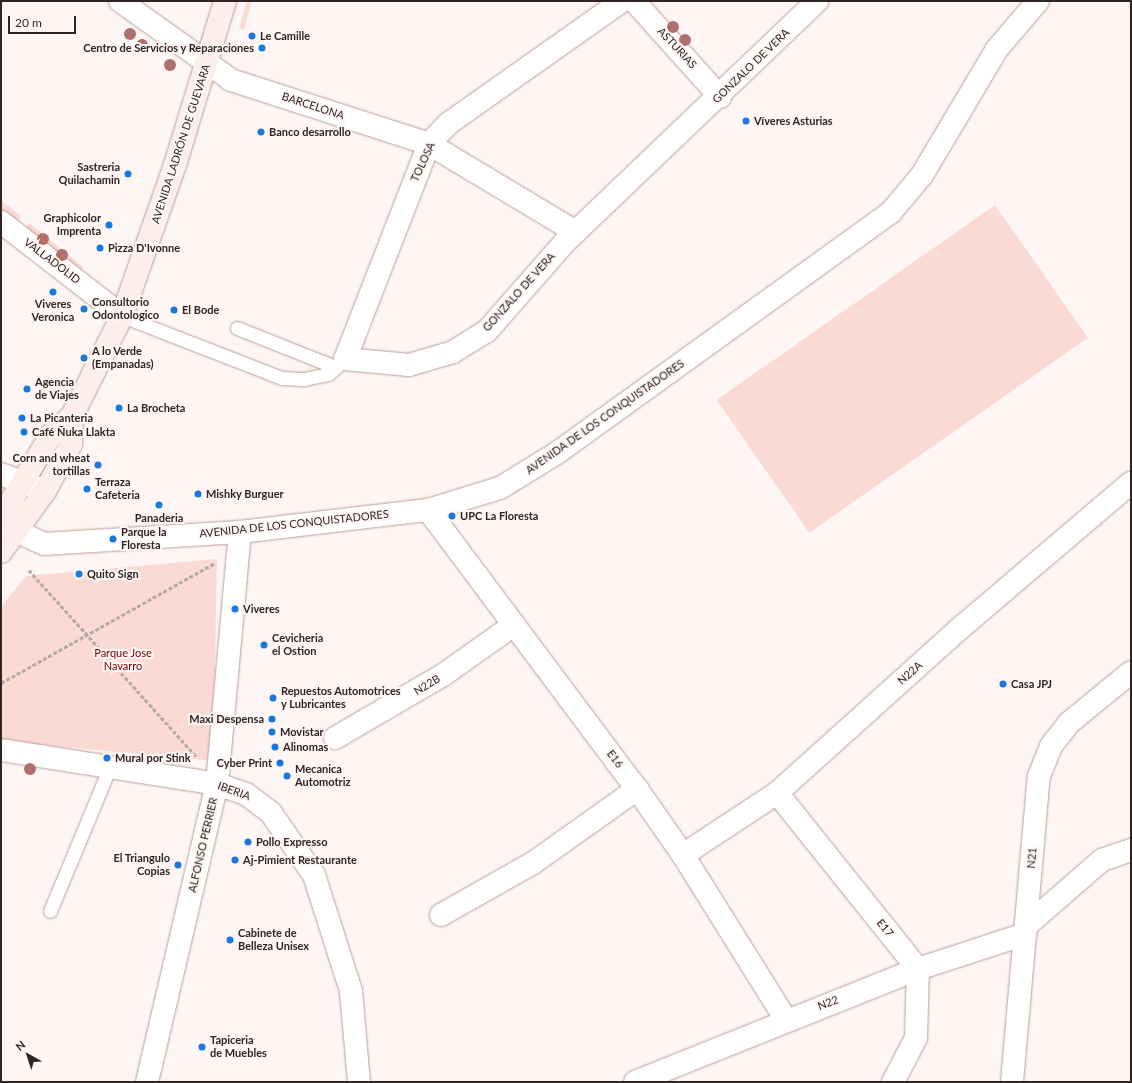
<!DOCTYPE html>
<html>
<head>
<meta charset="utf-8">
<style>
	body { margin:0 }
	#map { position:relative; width:1132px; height:1083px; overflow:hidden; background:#fdf6f5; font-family:Lato,sans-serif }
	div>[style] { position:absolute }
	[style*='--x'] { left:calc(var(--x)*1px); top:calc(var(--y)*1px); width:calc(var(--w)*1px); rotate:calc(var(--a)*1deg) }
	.green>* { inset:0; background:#fcdad4; transform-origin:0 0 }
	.path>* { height:2.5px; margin-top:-1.25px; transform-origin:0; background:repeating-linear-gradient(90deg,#b3aba9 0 4px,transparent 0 6px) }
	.roads { filter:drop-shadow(0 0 1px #bc9e98) drop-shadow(0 0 1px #bc9e98) }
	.service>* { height:13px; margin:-6.5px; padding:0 6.5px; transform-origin:6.5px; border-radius:6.5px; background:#fff }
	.minor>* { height:22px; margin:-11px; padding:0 11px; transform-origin:11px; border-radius:11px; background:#fff }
	.tertiary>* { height:22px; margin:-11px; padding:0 11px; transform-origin:11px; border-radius:11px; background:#fff }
	.secondary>* { height:22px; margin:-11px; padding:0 11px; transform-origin:11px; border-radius:11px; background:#fdeeeb }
	.trees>* { width:12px; height:12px; margin:-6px; border-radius:50%; background:#af706e }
	.dots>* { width:11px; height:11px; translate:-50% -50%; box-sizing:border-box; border:2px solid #fdf6f5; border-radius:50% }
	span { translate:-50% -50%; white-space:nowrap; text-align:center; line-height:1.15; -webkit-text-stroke:4px #fdf6f5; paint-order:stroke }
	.poi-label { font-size:11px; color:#302422; font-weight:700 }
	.left { translate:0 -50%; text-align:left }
	.right { translate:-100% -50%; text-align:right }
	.street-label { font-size:11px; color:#302422 }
	.park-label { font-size:11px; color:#6f0200 }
	.frame { position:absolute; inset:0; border:2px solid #302422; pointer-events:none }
	.north { position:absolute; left:8px; top:1035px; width:40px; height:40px; -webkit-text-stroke:3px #fdf6f5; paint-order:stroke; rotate:321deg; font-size:11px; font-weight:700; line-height:16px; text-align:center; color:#302422 }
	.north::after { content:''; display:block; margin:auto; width:14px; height:18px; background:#302422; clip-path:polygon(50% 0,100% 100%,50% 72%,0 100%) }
	.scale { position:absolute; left:8px; top:16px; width:68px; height:18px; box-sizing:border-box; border:2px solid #302422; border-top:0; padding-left:5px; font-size:12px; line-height:14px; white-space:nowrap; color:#302422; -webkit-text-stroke:3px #fdf6f5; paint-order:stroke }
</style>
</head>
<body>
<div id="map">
	<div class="green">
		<div style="clip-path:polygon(247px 1px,252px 1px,244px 30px,239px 28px)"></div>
		<div style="clip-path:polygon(1px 200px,21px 216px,17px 222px,1px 210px)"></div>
		<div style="left:995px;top:205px;width:162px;height:340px;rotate:55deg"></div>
		<div style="left:29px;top:223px;width:70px;height:9px;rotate:39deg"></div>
		<div style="clip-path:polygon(217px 559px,213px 761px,1px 741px,1px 607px,26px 576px)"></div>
	</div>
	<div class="path">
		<div style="--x:29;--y:570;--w:250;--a:48.1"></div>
		<div style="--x:1;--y:683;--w:245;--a:-29.3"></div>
	</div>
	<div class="roads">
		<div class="service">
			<div style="--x:122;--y:316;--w:172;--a:21.2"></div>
			<div style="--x:282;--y:378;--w:22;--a:3"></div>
			<div style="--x:304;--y:379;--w:25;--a:-12"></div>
			<div style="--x:328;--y:374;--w:23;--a:-41"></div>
			<div style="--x:237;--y:328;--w:105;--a:21.7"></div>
			<div style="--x:50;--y:911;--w:156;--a:-67.4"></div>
		</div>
		<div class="minor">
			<div style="--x:120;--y:1;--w:136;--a:35.4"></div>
			<div style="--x:231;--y:80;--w:208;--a:17.9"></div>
			<div style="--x:429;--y:144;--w:171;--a:30.9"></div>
			<div style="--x:622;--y:1;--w:212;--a:144.8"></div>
			<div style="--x:449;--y:123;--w:29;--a:134"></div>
			<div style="--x:429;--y:144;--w:231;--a:111.3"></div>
			<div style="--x:345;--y:359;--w:64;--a:5.4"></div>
			<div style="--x:409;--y:365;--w:46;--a:-16.5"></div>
			<div style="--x:453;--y:352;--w:40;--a:-32"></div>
			<div style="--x:487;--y:331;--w:118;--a:-48.8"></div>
			<div style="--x:565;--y:242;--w:349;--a:-43.7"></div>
			<div style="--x:634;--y:1;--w:129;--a:48.1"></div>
			<div style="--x:1;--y:222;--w:153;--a:37.8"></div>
			<div style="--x:1;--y:474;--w:47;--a:21.1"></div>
			<div style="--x:428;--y:510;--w:349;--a:53.2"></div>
			<div style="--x:637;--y:789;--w:80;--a:55.1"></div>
			<div style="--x:683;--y:855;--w:195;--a:58"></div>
			<div style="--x:335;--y:738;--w:125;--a:-30.3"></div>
			<div style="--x:443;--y:675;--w:87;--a:-35.2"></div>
			<div style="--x:777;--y:793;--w:226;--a:51.3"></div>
			<div style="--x:918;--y:969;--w:69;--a:91.7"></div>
			<div style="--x:916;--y:1038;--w:50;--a:117.6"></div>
			<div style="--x:683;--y:855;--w:113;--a:-33.4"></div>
			<div style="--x:777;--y:793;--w:244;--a:-42"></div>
			<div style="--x:958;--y:630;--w:227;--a:-40.4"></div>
			<div style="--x:441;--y:915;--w:106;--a:-29.5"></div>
			<div style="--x:533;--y:863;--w:128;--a:-35.4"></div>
			<div style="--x:1026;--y:926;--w:101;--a:-41"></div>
			<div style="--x:1102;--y:860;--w:31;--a:-19"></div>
			<div style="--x:147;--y:1082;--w:306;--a:-76.8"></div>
			<div style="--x:217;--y:784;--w:31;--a:19"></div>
			<div style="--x:246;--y:794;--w:31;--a:37"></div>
			<div style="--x:271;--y:813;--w:75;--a:55.3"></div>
			<div style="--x:314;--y:875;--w:122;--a:72.3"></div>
			<div style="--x:351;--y:991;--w:91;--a:85"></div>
			<div style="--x:635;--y:1082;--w:305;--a:-21.8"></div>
			<div style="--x:918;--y:969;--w:113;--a:-18.1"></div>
			<div style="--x:1012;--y:1082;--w:307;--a:-85"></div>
			<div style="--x:1039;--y:776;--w:32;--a:-68"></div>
			<div style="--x:1051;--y:746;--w:29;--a:-52"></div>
			<div style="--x:1069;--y:723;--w:80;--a:-39.4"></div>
		</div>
		<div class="tertiary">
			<div style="--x:1;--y:524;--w:47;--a:24.9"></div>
			<div style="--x:44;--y:544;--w:196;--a:-3.5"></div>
			<div style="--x:240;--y:532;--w:189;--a:-6.7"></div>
			<div style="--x:428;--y:510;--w:75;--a:-17"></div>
			<div style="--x:500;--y:488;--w:67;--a:-31.6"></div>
			<div style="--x:557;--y:453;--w:412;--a:-35.8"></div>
			<div style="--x:891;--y:212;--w:48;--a:-50"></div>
			<div style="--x:922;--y:175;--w:147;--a:-59.2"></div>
			<div style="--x:997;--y:49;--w:63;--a:-49.5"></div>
			<div style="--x:1;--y:750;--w:219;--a:8.9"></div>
			<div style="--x:217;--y:784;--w:253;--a:-84.8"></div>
		</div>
		<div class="secondary">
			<div style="--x:1;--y:518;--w:97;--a:-58.9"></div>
			<div style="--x:51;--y:435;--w:28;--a:-42"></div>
			<div style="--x:72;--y:416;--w:112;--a:-63.4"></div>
			<div style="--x:122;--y:316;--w:160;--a:-70.7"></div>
			<div style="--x:175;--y:165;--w:171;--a:-73"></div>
			<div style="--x:1;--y:552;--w:75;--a:-54.2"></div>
			<div style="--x:45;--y:491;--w:54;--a:-61"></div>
			<div style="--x:71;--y:444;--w:28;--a:-88"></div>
		</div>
	</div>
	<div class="trees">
		<div style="left:673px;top:27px"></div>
		<div style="left:130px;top:34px"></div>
		<div style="left:685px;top:40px"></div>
		<div style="left:142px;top:45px"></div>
		<div style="left:170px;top:65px"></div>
		<div style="left:43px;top:239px"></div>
		<div style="left:62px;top:255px"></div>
		<div style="left:30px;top:769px"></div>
	</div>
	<div class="dots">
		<div style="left:252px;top:36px;background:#1a77e0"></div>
		<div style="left:262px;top:48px;background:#1a77e0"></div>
		<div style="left:746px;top:121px;background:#1a77e0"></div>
		<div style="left:261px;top:132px;background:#1a77e0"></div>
		<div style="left:128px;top:174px;background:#1a77e0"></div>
		<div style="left:109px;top:225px;background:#1a77e0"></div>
		<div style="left:100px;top:248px;background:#1a77e0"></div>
		<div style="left:53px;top:292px;background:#1a77e0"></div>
		<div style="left:84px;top:309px;background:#1a77e0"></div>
		<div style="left:174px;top:310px;background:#1a77e0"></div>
		<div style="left:84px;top:358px;background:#1a77e0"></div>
		<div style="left:27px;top:389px;background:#1a77e0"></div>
		<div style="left:119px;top:408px;background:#1a77e0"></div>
		<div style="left:22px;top:418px;background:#1a77e0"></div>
		<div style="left:24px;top:432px;background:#1a77e0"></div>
		<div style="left:98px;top:465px;background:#1a77e0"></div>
		<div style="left:87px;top:489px;background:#1a77e0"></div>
		<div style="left:198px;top:494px;background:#1a77e0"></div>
		<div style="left:159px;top:505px;background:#1a77e0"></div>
		<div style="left:452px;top:516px;background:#1a77e0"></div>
		<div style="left:113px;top:539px;background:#1a77e0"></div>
		<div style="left:79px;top:574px;background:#1a77e0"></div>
		<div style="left:235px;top:609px;background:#1a77e0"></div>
		<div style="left:264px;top:645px;background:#1a77e0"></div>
		<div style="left:1003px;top:684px;background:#1a77e0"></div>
		<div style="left:273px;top:698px;background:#1a77e0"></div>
		<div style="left:272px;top:719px;background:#1a77e0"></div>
		<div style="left:272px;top:732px;background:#1a77e0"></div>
		<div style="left:275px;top:747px;background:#1a77e0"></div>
		<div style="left:107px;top:758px;background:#1a77e0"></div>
		<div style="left:280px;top:763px;background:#1a77e0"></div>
		<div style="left:287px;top:776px;background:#1a77e0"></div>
		<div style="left:248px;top:842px;background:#1a77e0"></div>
		<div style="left:235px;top:860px;background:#1a77e0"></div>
		<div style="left:178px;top:865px;background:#1a77e0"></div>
		<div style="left:230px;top:940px;background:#1a77e0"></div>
		<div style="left:202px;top:1047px;background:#1a77e0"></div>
	</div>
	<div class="poi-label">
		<span class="left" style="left:260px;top:36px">Le Camille</span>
		<span class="right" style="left:254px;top:48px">Centro de Servicios y Reparaciones</span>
		<span class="left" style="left:754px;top:121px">Víveres Asturias</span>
		<span class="left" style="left:269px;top:132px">Banco desarrollo</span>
		<span class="right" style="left:120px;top:174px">Sastreria<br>Quilachamin</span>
		<span class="right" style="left:101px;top:225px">Graphicolor<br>Imprenta</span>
		<span class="left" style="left:108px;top:248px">Pizza D'Ivonne</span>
		<span class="left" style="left:92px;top:309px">Consultorio<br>Odontologico</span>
		<span style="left:53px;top:311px">Viveres<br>Veronica</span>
		<span class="left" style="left:182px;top:310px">El Bode</span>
		<span class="left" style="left:92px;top:358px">A lo Verde<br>(Empanadas)</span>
		<span class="left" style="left:35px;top:389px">Agencia<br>de Viajes</span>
		<span class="left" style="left:127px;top:408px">La Brocheta</span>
		<span class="left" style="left:30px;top:418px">La Picanteria</span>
		<span class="left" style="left:32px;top:432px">Café Ñuka Llakta</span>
		<span class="right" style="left:90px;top:465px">Corn and wheat<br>tortillas</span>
		<span class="left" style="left:95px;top:489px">Terraza<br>Cafeteria</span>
		<span class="left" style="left:206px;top:494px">Mishky Burguer</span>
		<span class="left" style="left:460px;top:516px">UPC La Floresta</span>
		<span style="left:159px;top:518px">Panaderia</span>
		<span class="left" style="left:121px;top:539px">Parque la<br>Floresta</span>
		<span class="left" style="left:87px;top:574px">Quito Sign</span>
		<span class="left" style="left:243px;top:609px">Viveres</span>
		<span class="left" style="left:272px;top:645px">Cevicheria<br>el Ostion</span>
		<span class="left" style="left:1011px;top:684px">Casa JPJ</span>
		<span class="left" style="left:281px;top:698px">Repuestos Automotrices<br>y Lubricantes</span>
		<span class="right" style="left:264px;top:719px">Maxi Despensa</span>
		<span class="left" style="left:280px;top:732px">Movistar</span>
		<span class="left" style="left:283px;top:747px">Alinomas</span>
		<span class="left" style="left:115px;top:758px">Mural por Stink</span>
		<span class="right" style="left:272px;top:763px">Cyber Print</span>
		<span class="left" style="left:295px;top:776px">Mecanica<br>Automotriz</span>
		<span class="left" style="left:256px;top:842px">Pollo Expresso</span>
		<span class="right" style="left:170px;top:865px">El Triangulo<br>Copias</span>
		<span class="left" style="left:243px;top:860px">Aj-Pimient Restaurante</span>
		<span class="left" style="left:238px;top:940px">Cabinete de<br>Belleza Unisex</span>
		<span class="left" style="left:210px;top:1047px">Tapiceria<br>de Muebles</span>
	</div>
	<div class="street-label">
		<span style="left:677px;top:48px;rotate:47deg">ASTURIAS</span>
		<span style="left:751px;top:66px;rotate:-44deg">GONZALO DE VERA</span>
		<span style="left:313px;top:106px;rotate:18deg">BARCELONA</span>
		<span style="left:181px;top:144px;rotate:-72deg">AVENIDA LADRÓN DE GUEVARA</span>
		<span style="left:423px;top:162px;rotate:-65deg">TOLOSA</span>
		<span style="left:52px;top:261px;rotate:37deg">VALLADOLID</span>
		<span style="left:519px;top:292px;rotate:-48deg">GONZALO DE VERA</span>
		<span style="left:605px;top:417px;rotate:-35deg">AVENIDA DE LOS CONQUISTADORES</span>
		<span style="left:294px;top:524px;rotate:-6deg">AVENIDA DE LOS CONQUISTADORES</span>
		<span style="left:910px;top:673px;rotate:-42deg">N22A</span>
		<span style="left:427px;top:685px;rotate:-32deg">N22B</span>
		<span style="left:615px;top:759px;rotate:53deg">E16</span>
		<span style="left:234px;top:791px;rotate:20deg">IBERIA</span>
		<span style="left:203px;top:845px;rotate:-77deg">ALFONSO PERRIER</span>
		<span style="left:1032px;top:858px;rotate:-85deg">N21</span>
		<span style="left:885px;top:928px;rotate:51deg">E17</span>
		<span style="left:828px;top:1003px;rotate:-21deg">N22</span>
	</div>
	<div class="park-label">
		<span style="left:123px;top:660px">Parque Jose<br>Navarro</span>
	</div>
	<div class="frame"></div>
	<div class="north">N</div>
	<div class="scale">20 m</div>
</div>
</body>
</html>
